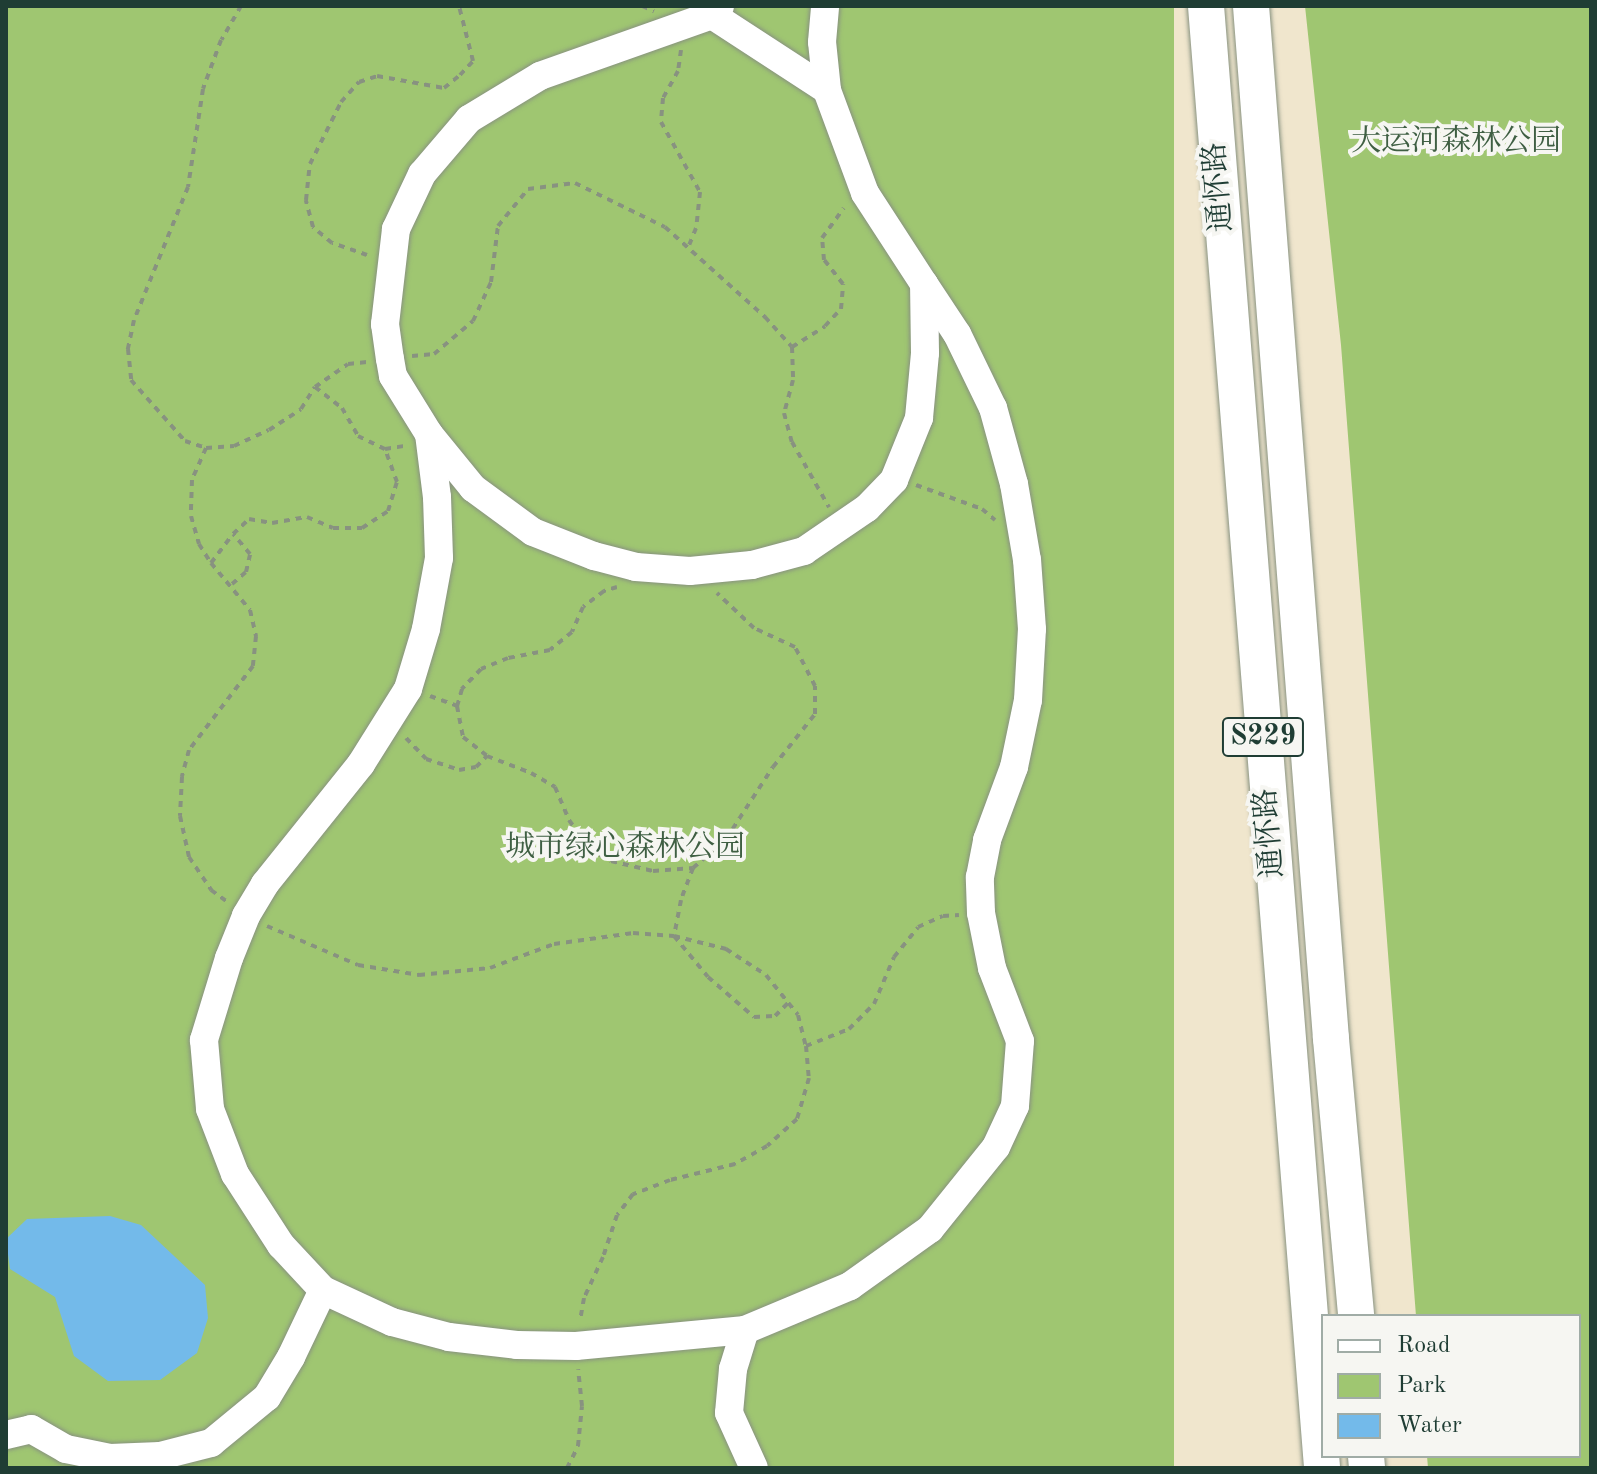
<!DOCTYPE html>
<html>
<head>
<meta charset="utf-8">
<style>
	body { margin:0 }
	#map { position:relative; width:1597px; height:1474px; overflow:hidden; background:#f0e6cd; font-family:"Old Standard TT","Noto Serif SC",serif }
	div>[style] { position:absolute }
	[style*='--x'] { left:calc(var(--x)*1px); top:calc(var(--y)*1px); width:calc(var(--w)*1px); rotate:calc(var(--a)*1deg) }
	.green>* { inset:0; background:#9fc671; transform-origin:0 0 }
	.water>* { inset:0; background:#73baea }
	.path>* { height:4px; margin-top:-2px; transform-origin:0; background:repeating-linear-gradient(90deg,#889280 0 6px,transparent 0 12px) }
	.roads { filter:drop-shadow(0 0 2px #889280) drop-shadow(0 0 2px #889280) }
	.minor>* { height:28px; margin:-14px; padding:0 14px; transform-origin:14px; border-radius:14px; background:#fff }
	.major>* { height:36px; margin:-18px; padding:0 18px; transform-origin:18px; border-radius:18px; background:#fff }
	span { translate:-50% -50%; white-space:nowrap; text-align:center; line-height:1.15; -webkit-text-stroke:8px #f6f6f2; paint-order:stroke }
	.shield-label span { padding:2px 6px; background:#f6f6f2; border:2px solid; border-radius:6px; -webkit-text-stroke-width:0 }
	.shield-label { font-size:28px; color:#1f3d34; font-weight:700 }
	.park-label { font-size:30px; color:#3f5f43 }
	.street-label { font-size:30px; color:#1f3d34 }
	.frame { position:absolute; inset:0; border:8px solid #1f3d34; pointer-events:none }
	.legend { position:absolute; left:1321px; top:1314px; width:260px; height:144px; box-sizing:border-box; background:#f6f6f2; border:2px solid #a0aca6; margin:0; padding:10px 14px; list-style:none; font-size:24px; color:#1f3d34 }
	.legend li { display:flex; align-items:center; gap:16px; height:40px }
	.legend b { width:40px; border:2px solid #a0aca6 }
</style>
</head>
<body>
<div id="map">
	<div class="green">
		<div style="left:6px;top:6px;width:1168px;height:1462px"></div>
		<div style="clip-path:polygon(1305px 6px,1591px 6px,1591px 1468px,1428px 1468px,1427px 1456px,1579px 1456px,1579px 1316px,1416px 1316px,1341px 345px)"></div>
	</div>
	<div class="water">
		<div style="clip-path:polygon(110px 1216px,141px 1225px,205px 1285px,208px 1318px,197px 1353px,160px 1380px,108px 1381px,74px 1356px,55px 1297px,10px 1269px,6px 1239px,27px 1219px)"></div>
	</div>
	<div class="path">
		<div style="--x:241;--y:6;--w:39;--a:120"></div>
		<div style="--x:221;--y:40;--w:52;--a:110.2"></div>
		<div style="--x:203;--y:89;--w:99;--a:98.7"></div>
		<div style="--x:188;--y:187;--w:144;--a:112.1"></div>
		<div style="--x:134;--y:320;--w:30;--a:102"></div>
		<div style="--x:128;--y:349;--w:31;--a:84"></div>
		<div style="--x:131;--y:380;--w:81;--a:48.5"></div>
		<div style="--x:185;--y:441;--w:22;--a:18"></div>
		<div style="--x:206;--y:448;--w:28;--a:-4"></div>
		<div style="--x:234;--y:446;--w:38;--a:-25"></div>
		<div style="--x:269;--y:430;--w:38;--a:-33"></div>
		<div style="--x:301;--y:409;--w:26;--a:-58"></div>
		<div style="--x:315;--y:387;--w:40;--a:-34.9"></div>
		<div style="--x:348;--y:364;--w:19;--a:-6"></div>
		<div style="--x:642;--y:6;--w:13;--a:23"></div>
		<div style="--x:681;--y:50;--w:21;--a:98"></div>
		<div style="--x:678;--y:71;--w:31;--a:119"></div>
		<div style="--x:663;--y:98;--w:24;--a:95"></div>
		<div style="--x:661;--y:122;--w:80;--a:60.9"></div>
		<div style="--x:700;--y:192;--w:36;--a:96"></div>
		<div style="--x:696;--y:228;--w:22;--a:112"></div>
		<div style="--x:367;--y:255;--w:37;--a:-161"></div>
		<div style="--x:332;--y:243;--w:25;--a:-140"></div>
		<div style="--x:313;--y:227;--w:28;--a:-105"></div>
		<div style="--x:306;--y:200;--w:36;--a:-84"></div>
		<div style="--x:310;--y:164;--w:69;--a:-63.4"></div>
		<div style="--x:341;--y:102;--w:27;--a:-48"></div>
		<div style="--x:359;--y:82;--w:19;--a:-18"></div>
		<div style="--x:377;--y:76;--w:68;--a:10.2"></div>
		<div style="--x:444;--y:88;--w:21;--a:-39"></div>
		<div style="--x:460;--y:75;--w:19;--a:-47"></div>
		<div style="--x:473;--y:61;--w:57;--a:-104.3"></div>
		<div style="--x:792;--y:347;--w:39;--a:-32"></div>
		<div style="--x:825;--y:326;--w:23;--a:-47"></div>
		<div style="--x:841;--y:309;--w:25;--a:-85"></div>
		<div style="--x:843;--y:284;--w:31;--a:-128"></div>
		<div style="--x:824;--y:260;--w:22;--a:-95"></div>
		<div style="--x:822;--y:238;--w:37;--a:-54"></div>
		<div style="--x:412;--y:356;--w:22;--a:-5"></div>
		<div style="--x:434;--y:354;--w:51;--a:-40.2"></div>
		<div style="--x:473;--y:321;--w:43;--a:-65.2"></div>
		<div style="--x:491;--y:282;--w:56;--a:-82.9"></div>
		<div style="--x:498;--y:226;--w:48;--a:-51"></div>
		<div style="--x:528;--y:189;--w:47;--a:-7.3"></div>
		<div style="--x:575;--y:183;--w:100;--a:26.1"></div>
		<div style="--x:665;--y:227;--w:135;--a:42"></div>
		<div style="--x:765;--y:317;--w:40;--a:48"></div>
		<div style="--x:792;--y:347;--w:33;--a:88"></div>
		<div style="--x:793;--y:380;--w:34;--a:105"></div>
		<div style="--x:784;--y:413;--w:30;--a:75"></div>
		<div style="--x:792;--y:442;--w:75;--a:60.4"></div>
		<div style="--x:315;--y:387;--w:34;--a:38"></div>
		<div style="--x:342;--y:408;--w:32;--a:60"></div>
		<div style="--x:358;--y:436;--w:30;--a:26"></div>
		<div style="--x:385;--y:449;--w:20;--a:-9"></div>
		<div style="--x:206;--y:448;--w:35;--a:114"></div>
		<div style="--x:192;--y:480;--w:36;--a:92"></div>
		<div style="--x:191;--y:516;--w:29;--a:74"></div>
		<div style="--x:199;--y:544;--w:22;--a:58"></div>
		<div style="--x:211;--y:563;--w:61;--a:50.3"></div>
		<div style="--x:250;--y:610;--w:27;--a:77"></div>
		<div style="--x:256;--y:636;--w:30;--a:96"></div>
		<div style="--x:253;--y:666;--w:106;--a:127.3"></div>
		<div style="--x:189;--y:750;--w:28;--a:105"></div>
		<div style="--x:182;--y:777;--w:39;--a:93"></div>
		<div style="--x:180;--y:816;--w:42;--a:77.6"></div>
		<div style="--x:189;--y:857;--w:40;--a:56"></div>
		<div style="--x:211;--y:890;--w:19;--a:36"></div>
		<div style="--x:916;--y:485;--w:70;--a:20"></div>
		<div style="--x:982;--y:509;--w:17;--a:40"></div>
		<div style="--x:211;--y:563;--w:36;--a:-53"></div>
		<div style="--x:233;--y:534;--w:22;--a:-43"></div>
		<div style="--x:249;--y:519;--w:23;--a:10"></div>
		<div style="--x:272;--y:523;--w:36;--a:-10"></div>
		<div style="--x:307;--y:517;--w:28;--a:23"></div>
		<div style="--x:333;--y:528;--w:29;--a:0"></div>
		<div style="--x:362;--y:528;--w:31;--a:-33"></div>
		<div style="--x:388;--y:511;--w:30;--a:-73"></div>
		<div style="--x:397;--y:482;--w:35;--a:-110"></div>
		<div style="--x:232;--y:584;--w:18;--a:-41"></div>
		<div style="--x:246;--y:572;--w:18;--a:-77"></div>
		<div style="--x:250;--y:554;--w:26;--a:-130"></div>
		<div style="--x:617;--y:587;--w:14;--a:163"></div>
		<div style="--x:604;--y:591;--w:26;--a:143"></div>
		<div style="--x:583;--y:607;--w:27;--a:114"></div>
		<div style="--x:572;--y:632;--w:28;--a:141"></div>
		<div style="--x:550;--y:650;--w:43;--a:169.2"></div>
		<div style="--x:508;--y:658;--w:29;--a:158"></div>
		<div style="--x:481;--y:669;--w:28;--a:134"></div>
		<div style="--x:462;--y:689;--w:18;--a:106"></div>
		<div style="--x:457;--y:706;--w:32;--a:79"></div>
		<div style="--x:463;--y:737;--w:31;--a:38"></div>
		<div style="--x:487;--y:756;--w:47;--a:21.1"></div>
		<div style="--x:531;--y:773;--w:28;--a:30"></div>
		<div style="--x:555;--y:787;--w:36;--a:67"></div>
		<div style="--x:569;--y:820;--w:35;--a:55"></div>
		<div style="--x:589;--y:849;--w:25;--a:29"></div>
		<div style="--x:611;--y:861;--w:43;--a:13.4"></div>
		<div style="--x:653;--y:871;--w:40;--a:-4.3"></div>
		<div style="--x:693;--y:868;--w:44;--a:-41.3"></div>
		<div style="--x:726;--y:839;--w:86;--a:-56.9"></div>
		<div style="--x:773;--y:767;--w:68;--a:-51.6"></div>
		<div style="--x:815;--y:714;--w:28;--a:-90"></div>
		<div style="--x:815;--y:686;--w:44;--a:-117.1"></div>
		<div style="--x:795;--y:647;--w:45;--a:-155.1"></div>
		<div style="--x:754;--y:628;--w:51;--a:-136.6"></div>
		<div style="--x:430;--y:696;--w:29;--a:20"></div>
		<div style="--x:406;--y:738;--w:29;--a:46"></div>
		<div style="--x:426;--y:759;--w:35;--a:18"></div>
		<div style="--x:459;--y:770;--w:17;--a:-10"></div>
		<div style="--x:476;--y:767;--w:16;--a:-45"></div>
		<div style="--x:693;--y:868;--w:34;--a:111"></div>
		<div style="--x:681;--y:900;--w:37;--a:101"></div>
		<div style="--x:674;--y:936;--w:53;--a:50.3"></div>
		<div style="--x:708;--y:977;--w:61;--a:41"></div>
		<div style="--x:754;--y:1017;--w:21;--a:-3"></div>
		<div style="--x:775;--y:1016;--w:18;--a:-45"></div>
		<div style="--x:267;--y:926;--w:99;--a:23.2"></div>
		<div style="--x:358;--y:965;--w:62;--a:9.3"></div>
		<div style="--x:419;--y:975;--w:71;--a:-5.6"></div>
		<div style="--x:490;--y:968;--w:68;--a:-20.6"></div>
		<div style="--x:554;--y:944;--w:80;--a:-7.9"></div>
		<div style="--x:633;--y:933;--w:41;--a:4.2"></div>
		<div style="--x:674;--y:936;--w:54;--a:14"></div>
		<div style="--x:726;--y:949;--w:48;--a:33"></div>
		<div style="--x:766;--y:975;--w:51;--a:51.3"></div>
		<div style="--x:798;--y:1015;--w:32;--a:76"></div>
		<div style="--x:806;--y:1046;--w:32;--a:85"></div>
		<div style="--x:809;--y:1078;--w:43;--a:106.3"></div>
		<div style="--x:797;--y:1119;--w:40;--a:138"></div>
		<div style="--x:767;--y:1146;--w:37;--a:151"></div>
		<div style="--x:735;--y:1164;--w:67;--a:166.2"></div>
		<div style="--x:670;--y:1180;--w:40;--a:159"></div>
		<div style="--x:633;--y:1194;--w:26;--a:127"></div>
		<div style="--x:617;--y:1215;--w:44;--a:108.4"></div>
		<div style="--x:603;--y:1257;--w:45;--a:114.9"></div>
		<div style="--x:584;--y:1298;--w:23;--a:100"></div>
		<div style="--x:806;--y:1046;--w:46;--a:-21.6"></div>
		<div style="--x:849;--y:1029;--w:35;--a:-45"></div>
		<div style="--x:874;--y:1004;--w:51;--a:-66.9"></div>
		<div style="--x:894;--y:957;--w:38;--a:-51"></div>
		<div style="--x:918;--y:927;--w:27;--a:-24"></div>
		<div style="--x:943;--y:916;--w:16;--a:-4"></div>
		<div style="--x:567;--y:1468;--w:25;--a:-63"></div>
		<div style="--x:578;--y:1446;--w:40;--a:-84.3"></div>
		<div style="--x:582;--y:1406;--w:37;--a:-96"></div>
	</div>
	<div class="roads">
		<div class="minor">
			<div style="--x:720;--y:6;--w:12;--a:132"></div>
			<div style="--x:712;--y:15;--w:182;--a:160.5"></div>
			<div style="--x:540;--y:76;--w:83;--a:148.8"></div>
			<div style="--x:469;--y:119;--w:72;--a:130.5"></div>
			<div style="--x:422;--y:174;--w:61;--a:115.3"></div>
			<div style="--x:396;--y:229;--w:96;--a:96.6"></div>
			<div style="--x:385;--y:324;--w:35;--a:82"></div>
			<div style="--x:390;--y:359;--w:17;--a:80"></div>
			<div style="--x:393;--y:376;--w:68;--a:58.2"></div>
			<div style="--x:429;--y:434;--w:70;--a:50.8"></div>
			<div style="--x:473;--y:488;--w:74;--a:36.3"></div>
			<div style="--x:533;--y:532;--w:66;--a:21.5"></div>
			<div style="--x:594;--y:556;--w:43;--a:14.7"></div>
			<div style="--x:636;--y:567;--w:54;--a:4.2"></div>
			<div style="--x:690;--y:571;--w:62;--a:-5.5"></div>
			<div style="--x:752;--y:565;--w:54;--a:-15.1"></div>
			<div style="--x:804;--y:551;--w:76;--a:-34.3"></div>
			<div style="--x:867;--y:508;--w:39;--a:-46"></div>
			<div style="--x:894;--y:480;--w:67;--a:-68"></div>
			<div style="--x:919;--y:418;--w:65;--a:-84.7"></div>
			<div style="--x:925;--y:353;--w:69;--a:-90.8"></div>
			<div style="--x:924;--y:284;--w:108;--a:-123"></div>
			<div style="--x:865;--y:193;--w:110;--a:-110.3"></div>
			<div style="--x:827;--y:90;--w:48;--a:-95.9"></div>
			<div style="--x:822;--y:42;--w:36;--a:-85"></div>
			<div style="--x:712;--y:15;--w:137;--a:33.1"></div>
			<div style="--x:429;--y:434;--w:64;--a:82.8"></div>
			<div style="--x:437;--y:497;--w:61;--a:88.1"></div>
			<div style="--x:439;--y:558;--w:72;--a:100.4"></div>
			<div style="--x:426;--y:629;--w:63;--a:106.7"></div>
			<div style="--x:408;--y:689;--w:89;--a:122.1"></div>
			<div style="--x:361;--y:764;--w:154;--a:128.7"></div>
			<div style="--x:265;--y:884;--w:37;--a:121"></div>
			<div style="--x:246;--y:916;--w:45;--a:112"></div>
			<div style="--x:229;--y:958;--w:86;--a:107"></div>
			<div style="--x:204;--y:1040;--w:69;--a:85"></div>
			<div style="--x:210;--y:1109;--w:70;--a:69"></div>
			<div style="--x:235;--y:1174;--w:85;--a:57.1"></div>
			<div style="--x:281;--y:1245;--w:62;--a:47"></div>
			<div style="--x:323;--y:1290;--w:76;--a:24.9"></div>
			<div style="--x:392;--y:1322;--w:59;--a:14.7"></div>
			<div style="--x:449;--y:1337;--w:68;--a:6.7"></div>
			<div style="--x:517;--y:1345;--w:59;--a:1"></div>
			<div style="--x:576;--y:1346;--w:170;--a:-5.4"></div>
			<div style="--x:745;--y:1330;--w:114;--a:-22.7"></div>
			<div style="--x:850;--y:1286;--w:98;--a:-35.5"></div>
			<div style="--x:930;--y:1229;--w:105;--a:-51.2"></div>
			<div style="--x:996;--y:1147;--w:45;--a:-65.1"></div>
			<div style="--x:1015;--y:1106;--w:65;--a:-85.6"></div>
			<div style="--x:1020;--y:1041;--w:78;--a:-111"></div>
			<div style="--x:992;--y:968;--w:56;--a:-101.3"></div>
			<div style="--x:981;--y:913;--w:36;--a:-92"></div>
			<div style="--x:980;--y:877;--w:38;--a:-79"></div>
			<div style="--x:987;--y:840;--w:78;--a:-69.7"></div>
			<div style="--x:1014;--y:767;--w:68;--a:-78.2"></div>
			<div style="--x:1028;--y:700;--w:71;--a:-86.8"></div>
			<div style="--x:1032;--y:629;--w:69;--a:-94.1"></div>
			<div style="--x:1027;--y:560;--w:77;--a:-99.7"></div>
			<div style="--x:1014;--y:484;--w:79;--a:-105.4"></div>
			<div style="--x:993;--y:408;--w:82;--a:-115.9"></div>
			<div style="--x:957;--y:334;--w:60;--a:-123.4"></div>
			<div style="--x:745;--y:1330;--w:41;--a:107.1"></div>
			<div style="--x:733;--y:1369;--w:44;--a:95.2"></div>
			<div style="--x:729;--y:1413;--w:60;--a:65.6"></div>
			<div style="--x:6;--y:1435;--w:26;--a:-13"></div>
			<div style="--x:31;--y:1429;--w:40;--a:29.7"></div>
			<div style="--x:66;--y:1449;--w:45;--a:11.6"></div>
			<div style="--x:110;--y:1458;--w:50;--a:-2.3"></div>
			<div style="--x:160;--y:1456;--w:53;--a:-14.3"></div>
			<div style="--x:211;--y:1443;--w:72;--a:-39.4"></div>
			<div style="--x:267;--y:1397;--w:47;--a:-59"></div>
			<div style="--x:291;--y:1357;--w:74;--a:-64.5"></div>
		</div>
		<div class="major">
			<div style="--x:1206;--y:6;--w:1467;--a:85.46"></div>
			<div style="--x:1251;--y:6;--w:1036;--a:85.57"></div>
			<div style="--x:1331;--y:1039;--w:278;--a:84.8"></div>
			<div style="--x:1366;--y:1456;--w:12;--a:85"></div>
		</div>
	</div>
	<div class="shield-label">
		<span style="left:1263px;top:737px">S229</span>
	</div>
	<div class="park-label">
		<span style="left:1456px;top:142px">大运河森林公园</span>
		<span style="left:625px;top:848px">城市绿心森林公园</span>
	</div>
	<div class="street-label">
		<span style="left:1219px;top:187px;rotate:-95deg">通怀路</span>
		<span style="left:1270px;top:833px;rotate:-95deg">通怀路</span>
	</div>
	<div class="frame"></div>
	<ul class="legend">
	<li><b style="height:10px;background:#fff"></b>Road</li>
	<li><b style="height:22px;background:#9fc671"></b>Park</li>
	<li><b style="height:22px;background:#73baea"></b>Water</li>
	</ul>
</div>
</body>
</html>
